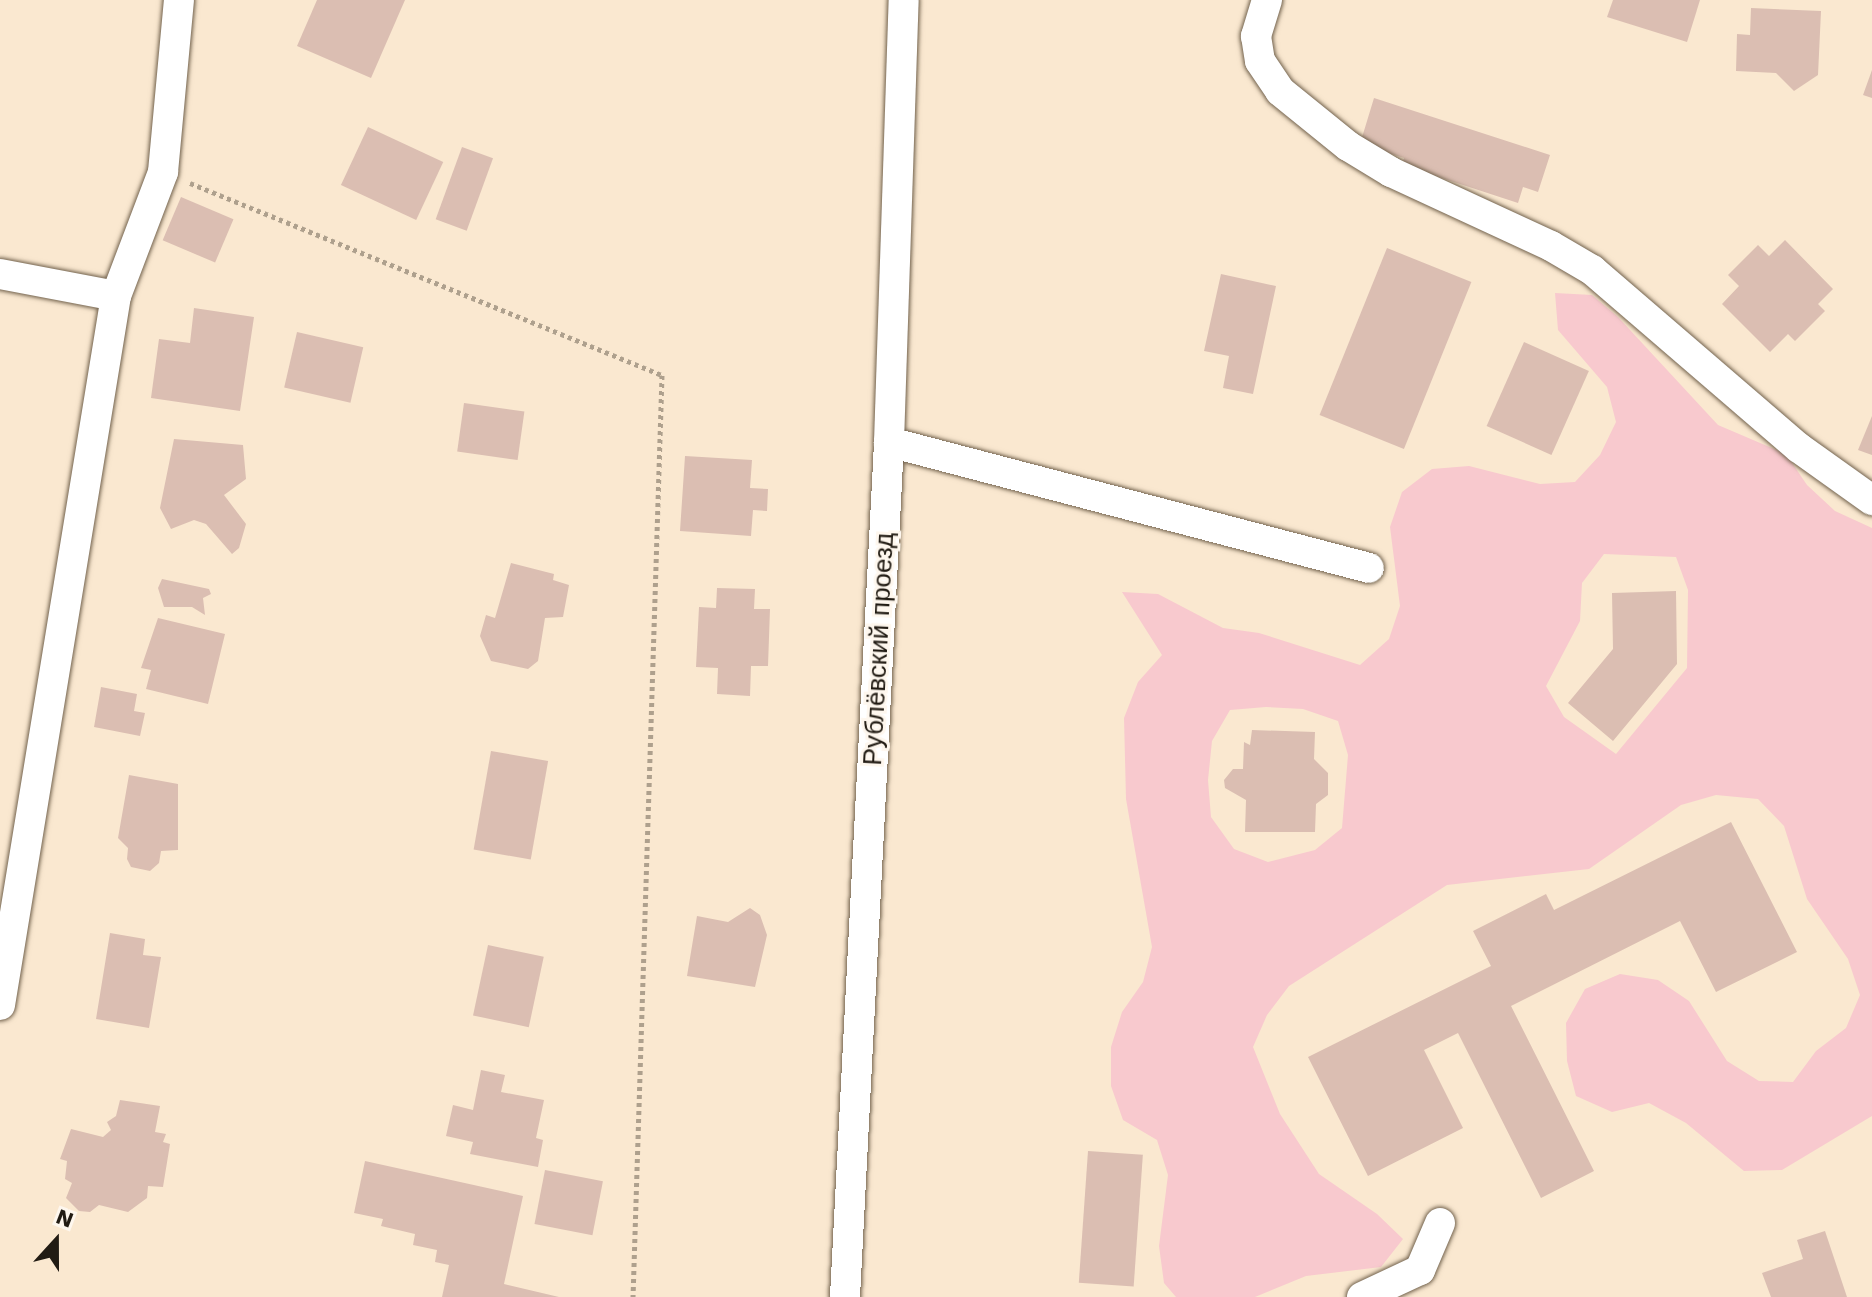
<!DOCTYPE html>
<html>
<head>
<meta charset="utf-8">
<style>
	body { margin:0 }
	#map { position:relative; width:1872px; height:1297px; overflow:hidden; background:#fae8d0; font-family:"Work Sans",sans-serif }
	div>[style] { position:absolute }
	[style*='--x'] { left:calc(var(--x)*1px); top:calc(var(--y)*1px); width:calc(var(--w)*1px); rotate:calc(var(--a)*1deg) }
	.green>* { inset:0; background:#f8c9ce }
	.building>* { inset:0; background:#dbbeb2; transform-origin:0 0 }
	.path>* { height:5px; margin-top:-2.5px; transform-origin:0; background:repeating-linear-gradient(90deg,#aea08d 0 4px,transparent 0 8px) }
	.roads { filter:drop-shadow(0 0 2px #72624d) drop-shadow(0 0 2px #72624d) }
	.minor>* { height:30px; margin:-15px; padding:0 15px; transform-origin:15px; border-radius:15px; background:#fff }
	span { translate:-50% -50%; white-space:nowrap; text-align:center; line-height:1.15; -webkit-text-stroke:6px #fef7ee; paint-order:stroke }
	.street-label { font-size:26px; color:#211b13 }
	.north { position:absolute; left:16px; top:1201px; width:80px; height:80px; -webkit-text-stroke:6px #fef7ee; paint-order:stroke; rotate:21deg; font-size:22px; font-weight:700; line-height:32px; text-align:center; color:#211b13 }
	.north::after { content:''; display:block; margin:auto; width:28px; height:36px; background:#211b13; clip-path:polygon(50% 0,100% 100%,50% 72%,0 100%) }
</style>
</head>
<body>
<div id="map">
	<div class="green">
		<div style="clip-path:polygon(evenodd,1555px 293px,1592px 295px,1618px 317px,1718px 425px,1786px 454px,1807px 485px,1835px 511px,1872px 528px,1872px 1116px,1782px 1170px,1744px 1171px,1686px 1123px,1649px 1103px,1612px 1112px,1576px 1096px,1567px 1061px,1566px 1023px,1585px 989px,1620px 974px,1658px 980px,1689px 1001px,1727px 1061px,1759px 1081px,1793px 1082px,1816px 1051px,1846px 1028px,1860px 995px,1848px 959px,1807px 899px,1784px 826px,1758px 799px,1716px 795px,1681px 805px,1589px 869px,1447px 885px,1289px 986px,1267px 1015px,1253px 1047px,1280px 1114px,1319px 1174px,1377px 1214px,1403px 1239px,1381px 1267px,1306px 1276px,1255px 1297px,1176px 1297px,1164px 1283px,1159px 1246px,1168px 1175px,1157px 1140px,1123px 1120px,1111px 1086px,1111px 1047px,1122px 1012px,1143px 982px,1152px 947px,1126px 799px,1124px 718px,1138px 682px,1162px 655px,1122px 592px,1158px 594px,1223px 628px,1259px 633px,1360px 665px,1389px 639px,1400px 606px,1390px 527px,1402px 492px,1432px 469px,1469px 466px,1540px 484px,1575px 482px,1600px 455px,1616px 422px,1607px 387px,1558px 330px,1555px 293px,1604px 554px,1676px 557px,1688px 590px,1687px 668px,1616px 754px,1564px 717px,1546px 686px,1580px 621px,1582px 583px,1604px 554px,1555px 293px,1266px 707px,1303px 709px,1338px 721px,1348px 755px,1342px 828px,1315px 850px,1268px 862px,1234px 849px,1211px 817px,1208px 780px,1212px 741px,1230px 710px,1266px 707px)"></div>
	</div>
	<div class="building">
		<div style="clip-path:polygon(317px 0,405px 0,371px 78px,297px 46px)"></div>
		<div style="clip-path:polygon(1613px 0,1700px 0,1687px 42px,1607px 17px)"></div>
		<div style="clip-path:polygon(1751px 8px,1821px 11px,1818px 75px,1794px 91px,1776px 73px,1736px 71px,1737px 34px,1750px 35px)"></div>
		<div style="clip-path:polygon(1872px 70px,1872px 98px,1863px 95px)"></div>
		<div style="clip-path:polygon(1374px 98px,1550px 155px,1538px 192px,1523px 187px,1518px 203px,1402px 165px,1404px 158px,1360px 144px)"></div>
		<div style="left:368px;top:127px;width:83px;height:64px;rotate:25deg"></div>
		<div style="left:462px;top:147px;width:33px;height:77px;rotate:20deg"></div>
		<div style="left:181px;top:197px;width:57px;height:47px;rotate:23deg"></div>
		<div style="clip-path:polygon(1785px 240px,1833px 289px,1818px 304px,1825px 311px,1795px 341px,1788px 334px,1770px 352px,1722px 304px,1739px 286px,1728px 275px,1758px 245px,1769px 256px)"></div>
		<div style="left:1387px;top:248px;width:91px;height:180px;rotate:22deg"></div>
		<div style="clip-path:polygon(1221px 274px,1276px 286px,1253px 394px,1223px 388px,1229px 356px,1204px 351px)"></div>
		<div style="clip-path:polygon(194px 308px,254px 317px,240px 411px,151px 398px,159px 339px,190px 343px)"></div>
		<div style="left:297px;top:332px;width:68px;height:57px;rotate:13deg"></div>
		<div style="left:1524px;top:342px;width:71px;height:92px;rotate:24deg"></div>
		<div style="left:464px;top:403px;width:61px;height:49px;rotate:8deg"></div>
		<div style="clip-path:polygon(1872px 416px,1872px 455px,1858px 450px)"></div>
		<div style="clip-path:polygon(174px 439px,243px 445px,246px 479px,224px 495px,246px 524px,239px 548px,232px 554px,206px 524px,194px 520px,171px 529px,160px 508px)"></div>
		<div style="clip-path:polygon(685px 456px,752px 460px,750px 488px,768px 489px,767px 511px,753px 510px,751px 536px,680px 531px)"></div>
		<div style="clip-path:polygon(511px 563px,554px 574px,553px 580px,569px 585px,563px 617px,545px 618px,538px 661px,528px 669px,491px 661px,480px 636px,486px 615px,495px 618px)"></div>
		<div style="clip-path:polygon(162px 579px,209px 589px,211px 594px,203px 598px,205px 615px,192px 607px,164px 607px,158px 588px)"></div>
		<div style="clip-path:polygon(717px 588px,755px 589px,754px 609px,770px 609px,768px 666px,751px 666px,750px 696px,717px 694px,718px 668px,696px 667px,699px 607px,716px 608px)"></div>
		<div style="clip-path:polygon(1676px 591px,1677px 664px,1613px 741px,1568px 703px,1613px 649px,1612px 593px)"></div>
		<div style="clip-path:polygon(158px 618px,225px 634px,208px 704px,146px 689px,151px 670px,141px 668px)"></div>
		<div style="clip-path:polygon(101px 687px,137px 694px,134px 711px,145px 713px,140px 736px,94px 727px)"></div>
		<div style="clip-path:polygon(1252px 730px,1315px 732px,1314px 759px,1328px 773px,1328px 795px,1316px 804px,1315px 832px,1245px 832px,1246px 800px,1225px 788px,1224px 780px,1233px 769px,1243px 769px,1244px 742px,1250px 745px)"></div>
		<div style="left:491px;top:751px;width:58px;height:100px;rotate:10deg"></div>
		<div style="clip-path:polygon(129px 775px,178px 784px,178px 850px,161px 851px,159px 863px,150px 871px,131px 867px,127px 859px,128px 848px,118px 838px)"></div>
		<div style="clip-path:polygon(1731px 822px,1797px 952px,1716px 992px,1680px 921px,1511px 1006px,1594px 1171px,1541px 1198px,1458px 1033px,1424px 1050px,1463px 1128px,1368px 1176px,1308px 1057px,1491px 966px,1473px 931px,1546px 894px,1554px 910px)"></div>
		<div style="clip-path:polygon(750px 908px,760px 915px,767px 935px,755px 987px,687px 976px,697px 916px,728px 922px)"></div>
		<div style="clip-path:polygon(110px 933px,145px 939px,143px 955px,161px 957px,149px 1028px,96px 1019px)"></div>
		<div style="left:488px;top:945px;width:57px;height:72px;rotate:12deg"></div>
		<div style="clip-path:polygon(481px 1070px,505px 1075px,501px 1092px,544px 1100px,536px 1138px,543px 1140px,538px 1167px,470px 1154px,473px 1142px,446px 1136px,453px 1105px,473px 1110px)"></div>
		<div style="clip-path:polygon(120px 1100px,160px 1106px,155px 1132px,166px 1134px,163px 1142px,170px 1144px,163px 1187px,148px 1186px,147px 1198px,128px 1212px,99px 1205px,90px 1212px,79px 1211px,66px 1198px,72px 1183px,65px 1179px,67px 1161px,60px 1159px,71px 1129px,103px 1137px,111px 1130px,107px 1122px,116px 1116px)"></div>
		<div style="left:1088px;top:1151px;width:55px;height:132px;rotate:4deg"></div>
		<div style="clip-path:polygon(365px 1161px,523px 1196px,504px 1284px,559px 1297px,442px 1297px,449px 1265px,435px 1262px,437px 1250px,413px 1245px,415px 1234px,381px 1226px,383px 1219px,354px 1213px)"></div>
		<div style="left:545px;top:1170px;width:59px;height:55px;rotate:11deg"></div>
		<div style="clip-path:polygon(1825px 1231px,1847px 1297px,1771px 1297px,1762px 1273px,1803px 1259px,1797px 1240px)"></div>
	</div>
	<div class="path">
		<div style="--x:190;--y:183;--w:510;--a:22.14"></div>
		<div style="--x:662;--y:375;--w:922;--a:91.8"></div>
	</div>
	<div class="roads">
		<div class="minor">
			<div style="--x:1267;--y:0;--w:38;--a:107"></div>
			<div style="--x:1256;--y:36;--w:25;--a:81"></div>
			<div style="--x:1260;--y:61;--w:36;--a:56"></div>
			<div style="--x:1280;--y:91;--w:87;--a:39"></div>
			<div style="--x:1348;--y:146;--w:50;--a:31.2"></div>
			<div style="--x:1391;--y:172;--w:176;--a:24.8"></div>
			<div style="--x:1551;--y:246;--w:48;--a:30.3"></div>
			<div style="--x:1592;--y:270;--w:273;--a:40.7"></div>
			<div style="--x:1799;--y:448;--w:90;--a:35.5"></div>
			<div style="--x:0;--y:274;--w:118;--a:10.7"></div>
			<div style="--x:889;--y:442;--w:496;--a:14.7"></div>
			<div style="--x:0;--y:1005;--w:718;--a:-80.71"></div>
			<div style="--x:116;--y:296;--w:133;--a:-69.2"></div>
			<div style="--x:163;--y:172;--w:173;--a:-84.7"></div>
			<div style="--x:845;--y:1297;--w:856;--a:-87.05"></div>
			<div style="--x:889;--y:442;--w:442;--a:-88.1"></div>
			<div style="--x:1362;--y:1297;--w:64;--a:-25"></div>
			<div style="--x:1420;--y:1270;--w:51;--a:-66.9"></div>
		</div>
	</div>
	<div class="street-label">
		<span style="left:879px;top:649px;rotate:-87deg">Рублёвский проезд</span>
	</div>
	<div class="north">N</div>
</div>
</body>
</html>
